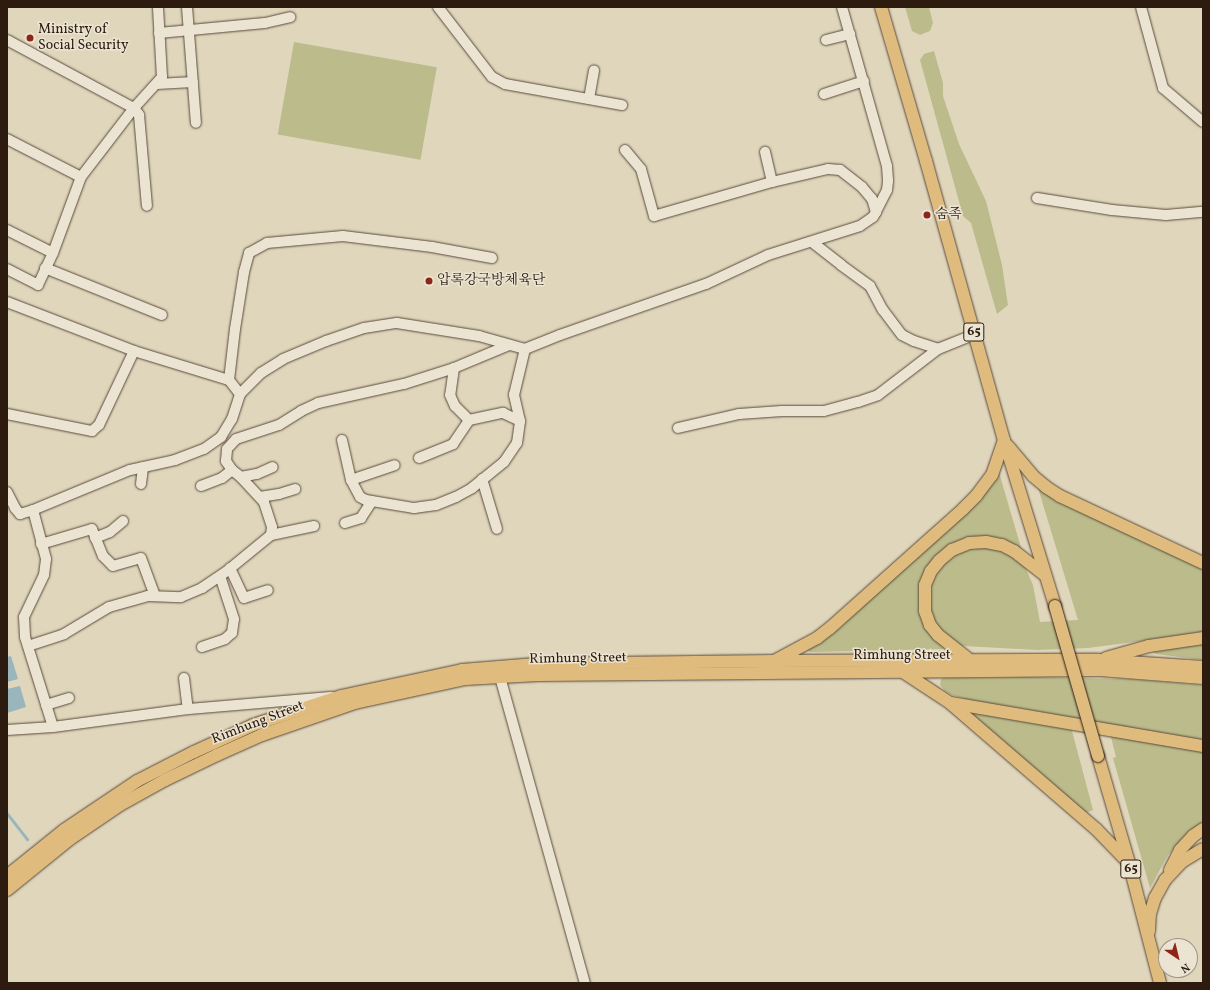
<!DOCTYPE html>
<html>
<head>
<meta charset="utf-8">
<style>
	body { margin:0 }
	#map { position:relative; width:1210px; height:990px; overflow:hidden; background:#e0d6bc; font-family:Vollkorn,"Noto Serif KR",serif }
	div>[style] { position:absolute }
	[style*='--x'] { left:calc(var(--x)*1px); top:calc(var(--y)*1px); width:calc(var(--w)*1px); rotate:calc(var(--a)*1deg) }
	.green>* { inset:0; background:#bbbb8b; transform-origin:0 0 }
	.water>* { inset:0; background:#98b6bb }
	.stream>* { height:2.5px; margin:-1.25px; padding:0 1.25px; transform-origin:1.25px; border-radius:1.25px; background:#98b6bb }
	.roads { filter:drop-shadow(0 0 1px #594a3a) drop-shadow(0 0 1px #594a3a) }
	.minor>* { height:10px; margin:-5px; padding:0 5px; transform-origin:5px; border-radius:5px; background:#ebe4d3 }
	.major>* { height:12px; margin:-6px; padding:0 6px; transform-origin:6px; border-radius:6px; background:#e0bb7e }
	.bridges { filter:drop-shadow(0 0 1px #2c1b0e) drop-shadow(0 0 1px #2c1b0e) }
	.major-bridge>* { height:12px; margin:-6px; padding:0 6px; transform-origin:6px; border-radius:6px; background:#e0bb7e }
	.dots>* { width:11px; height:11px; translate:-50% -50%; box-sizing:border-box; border:2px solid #ebe4d3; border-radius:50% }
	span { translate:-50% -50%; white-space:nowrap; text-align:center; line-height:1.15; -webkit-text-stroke:3px #ebe4d3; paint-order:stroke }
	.shield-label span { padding:1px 3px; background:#ebe4d3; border:1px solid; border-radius:3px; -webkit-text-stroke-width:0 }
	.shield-label { font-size:13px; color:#2c1b0e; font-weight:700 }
	.poi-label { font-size:14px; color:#2c1b0e }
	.left { translate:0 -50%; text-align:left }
	.street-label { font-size:14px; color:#2c1b0e }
	.frame { position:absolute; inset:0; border:8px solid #2c1b0e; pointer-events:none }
	.north { position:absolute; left:1158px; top:938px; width:40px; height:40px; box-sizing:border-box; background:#ebe4d3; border:1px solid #9f9484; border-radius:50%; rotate:145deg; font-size:11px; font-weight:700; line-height:16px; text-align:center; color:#2c1b0e }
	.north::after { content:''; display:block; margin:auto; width:14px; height:18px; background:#8f2418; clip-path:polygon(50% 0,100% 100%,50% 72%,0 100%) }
</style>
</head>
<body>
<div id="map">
	<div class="green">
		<div style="clip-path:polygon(905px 7px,929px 7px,933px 23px,930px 31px,920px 35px,912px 31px)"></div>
		<div style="left:294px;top:42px;width:145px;height:94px;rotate:10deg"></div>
		<div style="clip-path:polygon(934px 51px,943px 83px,943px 96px,959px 144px,986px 201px,1002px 265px,1008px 305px,997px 314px,971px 223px,963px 216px,920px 60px,924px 54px)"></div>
		<div style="clip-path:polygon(998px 469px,1022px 551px,961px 541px,921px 589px,944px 649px,810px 652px,807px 650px)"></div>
		<div style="clip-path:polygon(1038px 488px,1203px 567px,1203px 633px,1088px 648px,1037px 650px,964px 646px,957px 644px,943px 632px,935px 622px,930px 608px,932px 582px,941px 564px,966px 548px,994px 547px,1018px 560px,1026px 569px,1033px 585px,1040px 622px,1078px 620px)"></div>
		<div style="clip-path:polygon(1203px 642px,1203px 660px,1156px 654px,1152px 651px)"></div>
		<div style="clip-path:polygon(1030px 677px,1131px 679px,1203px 685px,1203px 742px,985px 705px,952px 695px,945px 691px,940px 685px,941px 679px,944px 678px)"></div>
		<div style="clip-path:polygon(973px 712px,1071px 727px,1093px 810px,1085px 813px,971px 714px)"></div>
		<div style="clip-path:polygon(1110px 733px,1203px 751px,1203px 822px,1176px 846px,1168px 855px,1150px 888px,1113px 758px,1116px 757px)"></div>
	</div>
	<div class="water">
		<div style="clip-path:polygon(11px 656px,18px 679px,7px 682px,7px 657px)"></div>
		<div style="clip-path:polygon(20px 686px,26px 707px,7px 713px,7px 689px)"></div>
	</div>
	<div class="stream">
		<div style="--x:7;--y:813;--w:33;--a:52"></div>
	</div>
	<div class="roads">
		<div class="minor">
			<div style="--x:187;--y:7;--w:116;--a:85.6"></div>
			<div style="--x:438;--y:7;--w:88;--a:52.4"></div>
			<div style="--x:492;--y:77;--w:15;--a:28"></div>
			<div style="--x:505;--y:84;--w:119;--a:10.2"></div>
			<div style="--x:842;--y:7;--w:165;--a:74.2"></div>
			<div style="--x:887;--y:166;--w:15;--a:86"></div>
			<div style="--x:888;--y:181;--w:9;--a:96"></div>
			<div style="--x:887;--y:190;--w:25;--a:117"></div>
			<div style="--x:1141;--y:7;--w:84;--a:74.8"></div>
			<div style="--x:1163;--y:88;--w:52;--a:40.4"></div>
			<div style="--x:159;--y:33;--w:106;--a:-5.4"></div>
			<div style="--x:265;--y:23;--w:26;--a:-13"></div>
			<div style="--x:7;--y:40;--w:144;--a:28.2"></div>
			<div style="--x:134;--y:108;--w:9;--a:54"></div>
			<div style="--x:139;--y:115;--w:91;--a:85"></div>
			<div style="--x:826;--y:40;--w:25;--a:-14"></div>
			<div style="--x:157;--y:84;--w:36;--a:-3"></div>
			<div style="--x:824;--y:94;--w:42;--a:-18"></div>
			<div style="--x:589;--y:99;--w:29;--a:-80"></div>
			<div style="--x:7;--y:139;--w:83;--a:27.2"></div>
			<div style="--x:625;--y:150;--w:25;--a:50"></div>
			<div style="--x:641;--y:169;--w:49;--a:74.5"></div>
			<div style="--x:654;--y:216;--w:123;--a:-16.1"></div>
			<div style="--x:1037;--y:198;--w:76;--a:9.1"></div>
			<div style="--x:1112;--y:210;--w:54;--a:5.3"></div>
			<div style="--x:1166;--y:215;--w:37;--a:-5"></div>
			<div style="--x:7;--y:230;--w:51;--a:26.6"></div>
			<div style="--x:812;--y:242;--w:37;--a:38"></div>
			<div style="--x:841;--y:265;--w:36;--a:36"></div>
			<div style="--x:870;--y:286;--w:27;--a:62"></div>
			<div style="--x:883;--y:310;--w:31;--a:53"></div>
			<div style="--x:902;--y:335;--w:13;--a:27"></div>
			<div style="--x:914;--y:341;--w:25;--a:18"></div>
			<div style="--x:45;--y:268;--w:126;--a:21.9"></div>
			<div style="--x:7;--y:269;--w:35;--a:27"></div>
			<div style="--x:38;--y:285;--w:35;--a:-65"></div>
			<div style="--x:53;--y:253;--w:81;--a:-69.8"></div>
			<div style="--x:81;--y:177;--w:87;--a:-52.5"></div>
			<div style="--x:134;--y:108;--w:42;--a:-47.9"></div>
			<div style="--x:162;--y:77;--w:70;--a:-93.3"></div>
			<div style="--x:7;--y:302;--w:136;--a:21.1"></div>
			<div style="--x:134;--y:351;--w:99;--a:17"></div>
			<div style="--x:229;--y:380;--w:18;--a:52"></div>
			<div style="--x:454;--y:368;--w:27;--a:98"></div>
			<div style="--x:450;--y:395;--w:12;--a:66"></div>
			<div style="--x:455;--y:406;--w:20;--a:45"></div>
			<div style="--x:229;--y:380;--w:51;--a:-83.3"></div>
			<div style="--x:235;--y:329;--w:58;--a:-81"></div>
			<div style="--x:244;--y:272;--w:20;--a:-75"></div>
			<div style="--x:249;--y:253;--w:21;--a:-29"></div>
			<div style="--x:267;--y:243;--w:76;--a:-5.3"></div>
			<div style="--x:343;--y:236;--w:90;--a:7"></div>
			<div style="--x:432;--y:247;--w:61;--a:10.4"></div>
			<div style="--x:7;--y:414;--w:87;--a:11.3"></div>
			<div style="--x:92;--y:431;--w:9;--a:-41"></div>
			<div style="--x:99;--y:425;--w:82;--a:-64.7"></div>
			<div style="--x:678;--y:428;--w:63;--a:-12.9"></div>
			<div style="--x:739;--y:414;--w:43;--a:-4"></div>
			<div style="--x:782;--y:411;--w:42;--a:0"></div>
			<div style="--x:824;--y:411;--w:35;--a:-15"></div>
			<div style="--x:858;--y:402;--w:21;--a:-19"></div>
			<div style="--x:878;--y:395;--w:76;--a:-37.5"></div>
			<div style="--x:938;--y:349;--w:40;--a:-22"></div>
			<div style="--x:342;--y:440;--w:41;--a:77.3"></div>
			<div style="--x:351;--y:480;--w:19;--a:62"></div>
			<div style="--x:360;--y:497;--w:7;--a:27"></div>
			<div style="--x:366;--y:500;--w:49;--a:9.5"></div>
			<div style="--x:414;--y:508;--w:22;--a:-8"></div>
			<div style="--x:436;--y:505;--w:22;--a:-22"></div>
			<div style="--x:456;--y:497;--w:18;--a:-29"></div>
			<div style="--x:472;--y:488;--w:41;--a:-39.1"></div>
			<div style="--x:504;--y:462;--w:23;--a:-56"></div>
			<div style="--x:517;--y:443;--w:22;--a:-82"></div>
			<div style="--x:520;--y:421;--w:27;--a:-103"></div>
			<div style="--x:514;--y:395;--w:47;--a:-76.6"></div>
			<div style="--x:419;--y:458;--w:37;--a:-22"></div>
			<div style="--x:453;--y:444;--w:29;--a:-56"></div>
			<div style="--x:469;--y:420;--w:35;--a:-12"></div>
			<div style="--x:503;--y:413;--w:19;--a:25"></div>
			<div style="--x:241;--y:477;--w:16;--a:-11"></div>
			<div style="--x:257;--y:474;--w:17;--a:-24"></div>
			<div style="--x:482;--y:479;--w:52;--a:73.3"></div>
			<div style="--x:351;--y:480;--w:46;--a:-18.8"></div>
			<div style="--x:141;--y:484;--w:17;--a:-83"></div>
			<div style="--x:201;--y:486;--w:22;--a:-21"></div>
			<div style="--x:222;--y:478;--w:13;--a:-39"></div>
			<div style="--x:7;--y:492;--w:18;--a:63"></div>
			<div style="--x:15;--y:508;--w:8;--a:50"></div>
			<div style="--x:20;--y:514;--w:14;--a:-17"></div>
			<div style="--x:33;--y:510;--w:105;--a:-22.4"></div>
			<div style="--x:130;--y:470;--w:46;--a:-12.5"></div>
			<div style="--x:175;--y:460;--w:31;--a:-21"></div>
			<div style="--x:204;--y:449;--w:21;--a:-35"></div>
			<div style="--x:221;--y:437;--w:21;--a:-59"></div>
			<div style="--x:232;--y:419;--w:26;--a:-72"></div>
			<div style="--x:240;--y:394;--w:30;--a:-45"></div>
			<div style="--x:261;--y:373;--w:26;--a:-32"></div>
			<div style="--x:283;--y:359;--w:47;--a:-22.7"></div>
			<div style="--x:326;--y:341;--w:40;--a:-18.9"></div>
			<div style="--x:364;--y:328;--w:33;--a:-9"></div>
			<div style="--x:397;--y:323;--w:83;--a:9"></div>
			<div style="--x:479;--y:336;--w:48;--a:15.8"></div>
			<div style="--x:525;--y:349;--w:38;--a:-22"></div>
			<div style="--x:560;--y:335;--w:155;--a:-19.3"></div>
			<div style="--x:706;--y:284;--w:68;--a:-25.1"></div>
			<div style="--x:768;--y:255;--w:96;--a:-17.5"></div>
			<div style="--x:860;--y:226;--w:16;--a:-35"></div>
			<div style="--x:873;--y:217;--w:6;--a:-59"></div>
			<div style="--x:876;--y:212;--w:14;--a:-107"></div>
			<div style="--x:872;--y:199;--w:16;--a:-130"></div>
			<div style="--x:862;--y:187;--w:28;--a:-142"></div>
			<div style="--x:840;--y:170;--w:12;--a:-175"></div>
			<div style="--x:828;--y:169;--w:57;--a:166.9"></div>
			<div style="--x:772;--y:182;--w:31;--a:-103"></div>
			<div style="--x:260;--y:497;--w:19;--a:-9"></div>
			<div style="--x:279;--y:494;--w:17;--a:-17"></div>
			<div style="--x:33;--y:510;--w:51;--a:75.1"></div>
			<div style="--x:46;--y:559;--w:16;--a:97"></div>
			<div style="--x:44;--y:575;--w:47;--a:115.5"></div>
			<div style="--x:24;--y:617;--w:20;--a:87"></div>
			<div style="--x:25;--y:637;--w:94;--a:72.7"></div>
			<div style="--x:345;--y:523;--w:17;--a:-17"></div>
			<div style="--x:361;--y:518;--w:20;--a:-57"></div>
			<div style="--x:271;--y:535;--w:44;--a:-11.8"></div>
			<div style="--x:95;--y:538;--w:16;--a:-22"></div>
			<div style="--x:110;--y:532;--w:17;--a:-40"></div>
			<div style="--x:41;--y:544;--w:53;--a:-16.4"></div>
			<div style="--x:92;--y:529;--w:29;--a:68"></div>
			<div style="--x:103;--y:556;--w:14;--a:45"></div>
			<div style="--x:113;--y:566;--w:29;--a:-16"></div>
			<div style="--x:141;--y:558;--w:40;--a:69.8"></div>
			<div style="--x:230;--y:568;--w:33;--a:65"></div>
			<div style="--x:244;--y:598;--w:25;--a:-18"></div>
			<div style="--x:28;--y:646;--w:38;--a:-18"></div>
			<div style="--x:64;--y:634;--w:52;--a:-31"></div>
			<div style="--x:109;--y:607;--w:41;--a:-15.8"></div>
			<div style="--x:148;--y:596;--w:33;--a:2"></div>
			<div style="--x:181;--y:597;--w:23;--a:-23"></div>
			<div style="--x:202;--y:588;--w:30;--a:-34"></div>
			<div style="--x:227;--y:571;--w:57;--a:-39.3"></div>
			<div style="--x:271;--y:535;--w:8;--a:-83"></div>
			<div style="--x:272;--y:527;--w:26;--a:-108"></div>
			<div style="--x:264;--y:502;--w:34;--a:-133"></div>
			<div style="--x:241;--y:477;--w:11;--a:-142"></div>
			<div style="--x:232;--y:470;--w:11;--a:-124"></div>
			<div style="--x:226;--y:461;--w:12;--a:-85"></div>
			<div style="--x:227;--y:449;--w:13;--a:-48"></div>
			<div style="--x:236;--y:439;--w:45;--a:-18"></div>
			<div style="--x:279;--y:425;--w:26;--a:-32"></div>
			<div style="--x:301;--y:411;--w:19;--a:-25"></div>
			<div style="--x:318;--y:403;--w:88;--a:-12.5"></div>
			<div style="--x:404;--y:384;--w:52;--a:-17.7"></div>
			<div style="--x:454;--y:368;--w:60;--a:-22.7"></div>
			<div style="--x:202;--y:647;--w:24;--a:-19"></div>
			<div style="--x:225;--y:639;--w:9;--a:-41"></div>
			<div style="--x:232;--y:633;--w:14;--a:-82"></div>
			<div style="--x:234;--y:619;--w:45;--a:-108"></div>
			<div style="--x:500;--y:677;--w:318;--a:74.5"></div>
			<div style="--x:184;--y:678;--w:31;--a:83"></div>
			<div style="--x:46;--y:705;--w:24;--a:-17"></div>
			<div style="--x:7;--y:730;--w:46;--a:-3.7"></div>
			<div style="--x:53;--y:727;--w:136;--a:-7.6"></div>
			<div style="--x:188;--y:709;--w:144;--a:-4.8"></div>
		</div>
		<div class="major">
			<div style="--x:881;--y:7;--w:160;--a:73.7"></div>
			<div style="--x:926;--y:161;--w:290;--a:74.4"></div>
			<div style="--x:1004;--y:440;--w:174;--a:72.9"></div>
			<div style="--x:1008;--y:446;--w:39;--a:50"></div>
			<div style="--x:1033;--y:476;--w:17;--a:40"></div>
			<div style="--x:1046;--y:487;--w:17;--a:33"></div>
			<div style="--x:1060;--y:496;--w:158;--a:25.1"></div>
			<div style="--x:1106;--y:658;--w:45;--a:-15.6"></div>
			<div style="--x:1149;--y:646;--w:55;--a:-8.4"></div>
			<div style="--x:776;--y:660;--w:47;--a:-28.2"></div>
			<div style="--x:817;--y:638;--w:16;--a:-38"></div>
			<div style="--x:830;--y:628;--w:178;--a:-41.8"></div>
			<div style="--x:963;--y:509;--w:18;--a:-45"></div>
			<div style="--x:976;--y:496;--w:26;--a:-53"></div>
			<div style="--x:992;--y:475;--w:37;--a:-71"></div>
			<div style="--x:971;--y:661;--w:42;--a:-141.8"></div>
			<div style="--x:938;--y:635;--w:13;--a:-129"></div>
			<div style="--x:930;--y:625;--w:15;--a:-110"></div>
			<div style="--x:925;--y:611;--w:26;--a:-90"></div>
			<div style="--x:925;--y:585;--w:15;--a:-67"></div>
			<div style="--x:931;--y:571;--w:14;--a:-51"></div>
			<div style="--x:940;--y:560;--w:16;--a:-40"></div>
			<div style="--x:952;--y:550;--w:18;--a:-22"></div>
			<div style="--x:969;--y:543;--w:17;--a:-3"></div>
			<div style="--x:986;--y:542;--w:16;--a:11"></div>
			<div style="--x:1002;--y:545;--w:13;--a:27"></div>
			<div style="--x:1014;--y:551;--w:39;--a:38"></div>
			<div style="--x:903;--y:672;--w:56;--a:33.4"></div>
			<div style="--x:950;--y:703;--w:193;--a:40.8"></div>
			<div style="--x:1096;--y:829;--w:47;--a:45.9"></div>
			<div style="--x:951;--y:703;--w:256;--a:9.7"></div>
			<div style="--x:1098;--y:756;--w:111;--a:73.8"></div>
			<div style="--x:1129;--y:863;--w:124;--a:75.5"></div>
			<div style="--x:1170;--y:870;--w:22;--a:-63"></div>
			<div style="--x:1180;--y:850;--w:19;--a:-47"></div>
			<div style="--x:1193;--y:836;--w:12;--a:-35"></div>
			<div style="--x:7;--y:876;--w:73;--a:-38.9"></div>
			<div style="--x:64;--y:830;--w:88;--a:-33.9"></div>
			<div style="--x:137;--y:781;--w:64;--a:-27"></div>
			<div style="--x:194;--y:752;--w:65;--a:-24.6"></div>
			<div style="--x:253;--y:725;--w:93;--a:-18.2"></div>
			<div style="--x:341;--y:696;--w:124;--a:-12.1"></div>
			<div style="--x:462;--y:670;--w:74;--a:-4.6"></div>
			<div style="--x:536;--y:664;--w:238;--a:-0.7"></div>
			<div style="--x:774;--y:661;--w:324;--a:-0.2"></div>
			<div style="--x:1098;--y:660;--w:105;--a:3.8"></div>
			<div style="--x:7;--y:890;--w:81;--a:-39"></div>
			<div style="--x:70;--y:839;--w:60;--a:-34.2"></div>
			<div style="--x:120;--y:805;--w:51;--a:-29.1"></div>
			<div style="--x:165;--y:780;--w:58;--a:-25.7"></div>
			<div style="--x:217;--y:755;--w:49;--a:-24"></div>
			<div style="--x:262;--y:735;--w:98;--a:-19"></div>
			<div style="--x:355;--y:703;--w:113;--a:-12.3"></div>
			<div style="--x:465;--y:679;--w:73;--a:-3.1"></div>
			<div style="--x:538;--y:675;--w:562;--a:-0.51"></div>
			<div style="--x:1100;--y:670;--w:103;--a:4.4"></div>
			<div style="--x:1149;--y:931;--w:17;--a:-87"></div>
			<div style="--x:1150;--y:914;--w:17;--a:-73"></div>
			<div style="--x:1155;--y:898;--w:21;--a:-61"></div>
			<div style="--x:1165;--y:880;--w:26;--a:-47"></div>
			<div style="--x:1183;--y:861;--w:23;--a:-31"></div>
		</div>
	</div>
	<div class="bridges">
		<div class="major-bridge">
			<div style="--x:1055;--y:606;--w:156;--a:74"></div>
		</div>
	</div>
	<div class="dots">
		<div style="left:30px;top:38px;background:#8f2418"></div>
		<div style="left:927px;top:215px;background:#8f2418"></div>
		<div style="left:429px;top:281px;background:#8f2418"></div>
	</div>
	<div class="shield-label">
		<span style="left:974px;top:332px">65</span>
		<span style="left:1131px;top:869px">65</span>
	</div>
	<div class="poi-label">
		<span class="left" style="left:38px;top:38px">Ministry of<br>Social Security</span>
		<span class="left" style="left:935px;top:215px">숨족</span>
		<span class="left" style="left:437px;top:281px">압록강국방체육단</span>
	</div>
	<div class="street-label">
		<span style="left:902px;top:656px">Rimhung Street</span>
		<span style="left:578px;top:659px;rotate:-1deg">Rimhung Street</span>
		<span style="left:258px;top:723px;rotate:-21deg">Rimhung Street</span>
	</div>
	<div class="frame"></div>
	<div class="north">N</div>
</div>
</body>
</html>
